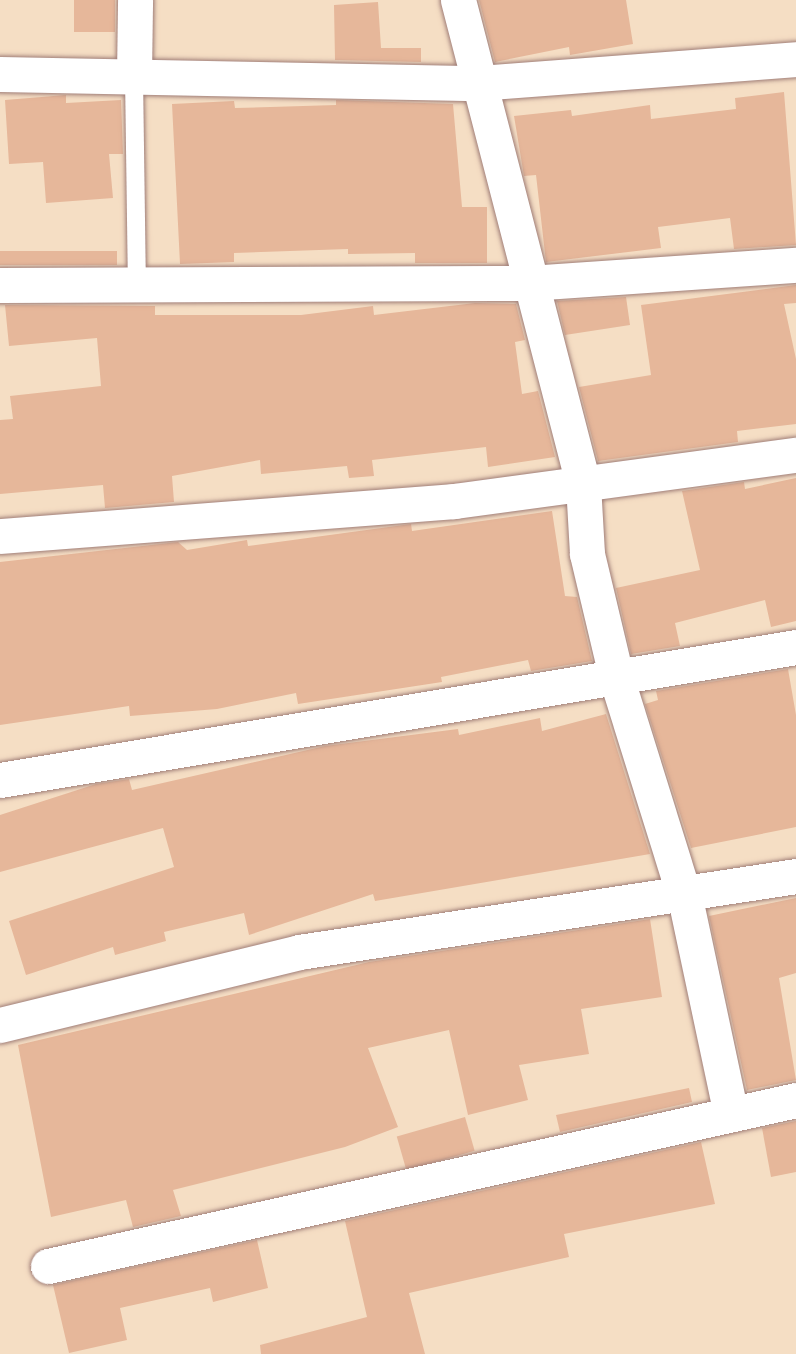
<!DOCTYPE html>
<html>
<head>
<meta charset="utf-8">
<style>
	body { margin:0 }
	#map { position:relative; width:796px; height:1354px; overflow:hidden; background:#f5dec4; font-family:Delius,sans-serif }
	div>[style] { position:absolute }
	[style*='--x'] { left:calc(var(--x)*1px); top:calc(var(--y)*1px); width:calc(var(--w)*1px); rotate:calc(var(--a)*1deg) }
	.building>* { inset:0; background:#e6b79a; transform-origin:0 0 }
	.roads { filter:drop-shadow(0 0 2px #a07e78) drop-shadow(0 0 2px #a07e78) }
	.service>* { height:18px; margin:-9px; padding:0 9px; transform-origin:9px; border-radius:9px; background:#fff }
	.minor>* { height:35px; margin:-17.5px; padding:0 17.5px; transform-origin:17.5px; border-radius:17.5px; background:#fff }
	span { translate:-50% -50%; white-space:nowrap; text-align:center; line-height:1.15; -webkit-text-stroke:5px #fdfcf7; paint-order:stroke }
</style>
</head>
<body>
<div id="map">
	<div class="building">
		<div style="left:74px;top:0;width:41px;height:32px"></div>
		<div style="clip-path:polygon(479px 0,626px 0,633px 44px,570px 55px,569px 47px,495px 62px)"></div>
		<div style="clip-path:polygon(378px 2px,381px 48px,421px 48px,421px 62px,335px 60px,334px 5px)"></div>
		<div style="clip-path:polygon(784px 92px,796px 245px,734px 249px,730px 218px,658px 227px,661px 248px,546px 262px,536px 175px,524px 176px,514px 116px,571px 110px,572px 116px,650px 105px,651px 119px,736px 109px,735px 98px)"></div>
		<div style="clip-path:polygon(66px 95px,66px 103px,121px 100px,123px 154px,109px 154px,113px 198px,46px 203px,43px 162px,9px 164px,5px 100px)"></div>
		<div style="clip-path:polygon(336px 100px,453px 104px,462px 207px,487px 207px,487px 263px,415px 263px,415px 253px,348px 254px,348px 249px,234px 253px,234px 262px,180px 264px,172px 104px,234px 101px,235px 108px,336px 105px)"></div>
		<div style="left:0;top:251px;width:117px;height:14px"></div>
		<div style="clip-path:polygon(796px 285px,796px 303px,784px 304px,796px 359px,796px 424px,737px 431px,738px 442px,598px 461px,579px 387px,651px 375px,641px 305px)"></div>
		<div style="clip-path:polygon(626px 297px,630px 325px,565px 335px,557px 301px)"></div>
		<div style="clip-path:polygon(475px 303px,516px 304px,525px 340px,515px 342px,522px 394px,538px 391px,555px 457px,488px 467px,486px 447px,372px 460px,374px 476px,349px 478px,347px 466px,261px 474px,260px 460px,172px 476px,174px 502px,105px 508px,103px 485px,0 494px,0 420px,13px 419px,10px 396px,101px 386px,97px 338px,9px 346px,5px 305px,155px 306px,155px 315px,301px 315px,373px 306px,374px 315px)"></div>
		<div style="clip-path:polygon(796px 478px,796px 621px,771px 627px,765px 600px,675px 623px,680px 646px,631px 654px,616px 588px,700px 570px,682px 491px,744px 482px,745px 489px)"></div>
		<div style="clip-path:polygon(552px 511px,565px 596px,577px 597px,592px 661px,531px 671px,528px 660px,441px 677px,442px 682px,298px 704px,296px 693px,217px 709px,130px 716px,129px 706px,0 725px,0 562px,178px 542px,187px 550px,247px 540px,248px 546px,411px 524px,412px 531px)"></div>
		<div style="clip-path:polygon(788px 669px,796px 715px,796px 827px,691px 848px,645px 704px,658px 700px,656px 691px)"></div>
		<div style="clip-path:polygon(606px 714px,650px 854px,375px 901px,373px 894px,249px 935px,244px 913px,164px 932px,166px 941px,115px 955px,113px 947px,26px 975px,9px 921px,174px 867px,163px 828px,0 872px,0 815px,96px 784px,129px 779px,132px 790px,325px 746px,458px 729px,459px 735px,540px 718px,542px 731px)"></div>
		<div style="clip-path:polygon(796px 898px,796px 973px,779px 978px,796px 1080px,747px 1090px,709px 916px)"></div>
		<div style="clip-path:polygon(650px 919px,662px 997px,581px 1009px,589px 1054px,519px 1065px,528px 1100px,468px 1115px,449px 1030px,368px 1048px,398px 1127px,345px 1147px,173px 1190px,181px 1216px,133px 1227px,126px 1200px,51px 1217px,18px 1045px,369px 962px)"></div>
		<div style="clip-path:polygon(689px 1088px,692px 1102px,560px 1132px,556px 1115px)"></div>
		<div style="left:465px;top:1117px;width:35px;height:71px;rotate:74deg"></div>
		<div style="clip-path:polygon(796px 1121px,796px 1172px,771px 1177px,762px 1128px)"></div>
		<div style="clip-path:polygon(701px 1142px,715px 1204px,564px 1234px,569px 1257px,409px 1293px,425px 1354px,261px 1354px,260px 1345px,367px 1317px,345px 1221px)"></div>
		<div style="clip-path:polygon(257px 1240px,268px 1288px,213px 1302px,210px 1288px,120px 1308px,127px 1340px,69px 1353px,53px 1285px)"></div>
	</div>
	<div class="roads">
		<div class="service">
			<div style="--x:134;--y:76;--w:207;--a:89.2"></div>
		</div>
		<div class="minor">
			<div style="--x:458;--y:0;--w:500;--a:75.5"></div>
			<div style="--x:583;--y:484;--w:70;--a:86.7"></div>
			<div style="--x:587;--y:554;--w:130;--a:76.6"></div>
			<div style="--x:617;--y:680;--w:228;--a:72.7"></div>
			<div style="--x:685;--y:898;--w:221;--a:78"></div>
			<div style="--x:0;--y:74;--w:478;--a:1.1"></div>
			<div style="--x:478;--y:83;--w:319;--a:-4.3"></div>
			<div style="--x:134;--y:76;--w:76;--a:-89.2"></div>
			<div style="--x:0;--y:285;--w:529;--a:-0.22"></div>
			<div style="--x:529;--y:283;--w:268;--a:-3.9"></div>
			<div style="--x:0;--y:536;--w:455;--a:-4.4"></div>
			<div style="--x:454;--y:501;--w:345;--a:-7.7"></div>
			<div style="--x:0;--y:780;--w:807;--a:-9.49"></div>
			<div style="--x:0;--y:1025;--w:308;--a:-13.7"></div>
			<div style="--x:299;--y:952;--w:503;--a:-8.69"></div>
			<div style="--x:48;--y:1266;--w:766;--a:-12.51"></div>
		</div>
	</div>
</div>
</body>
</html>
